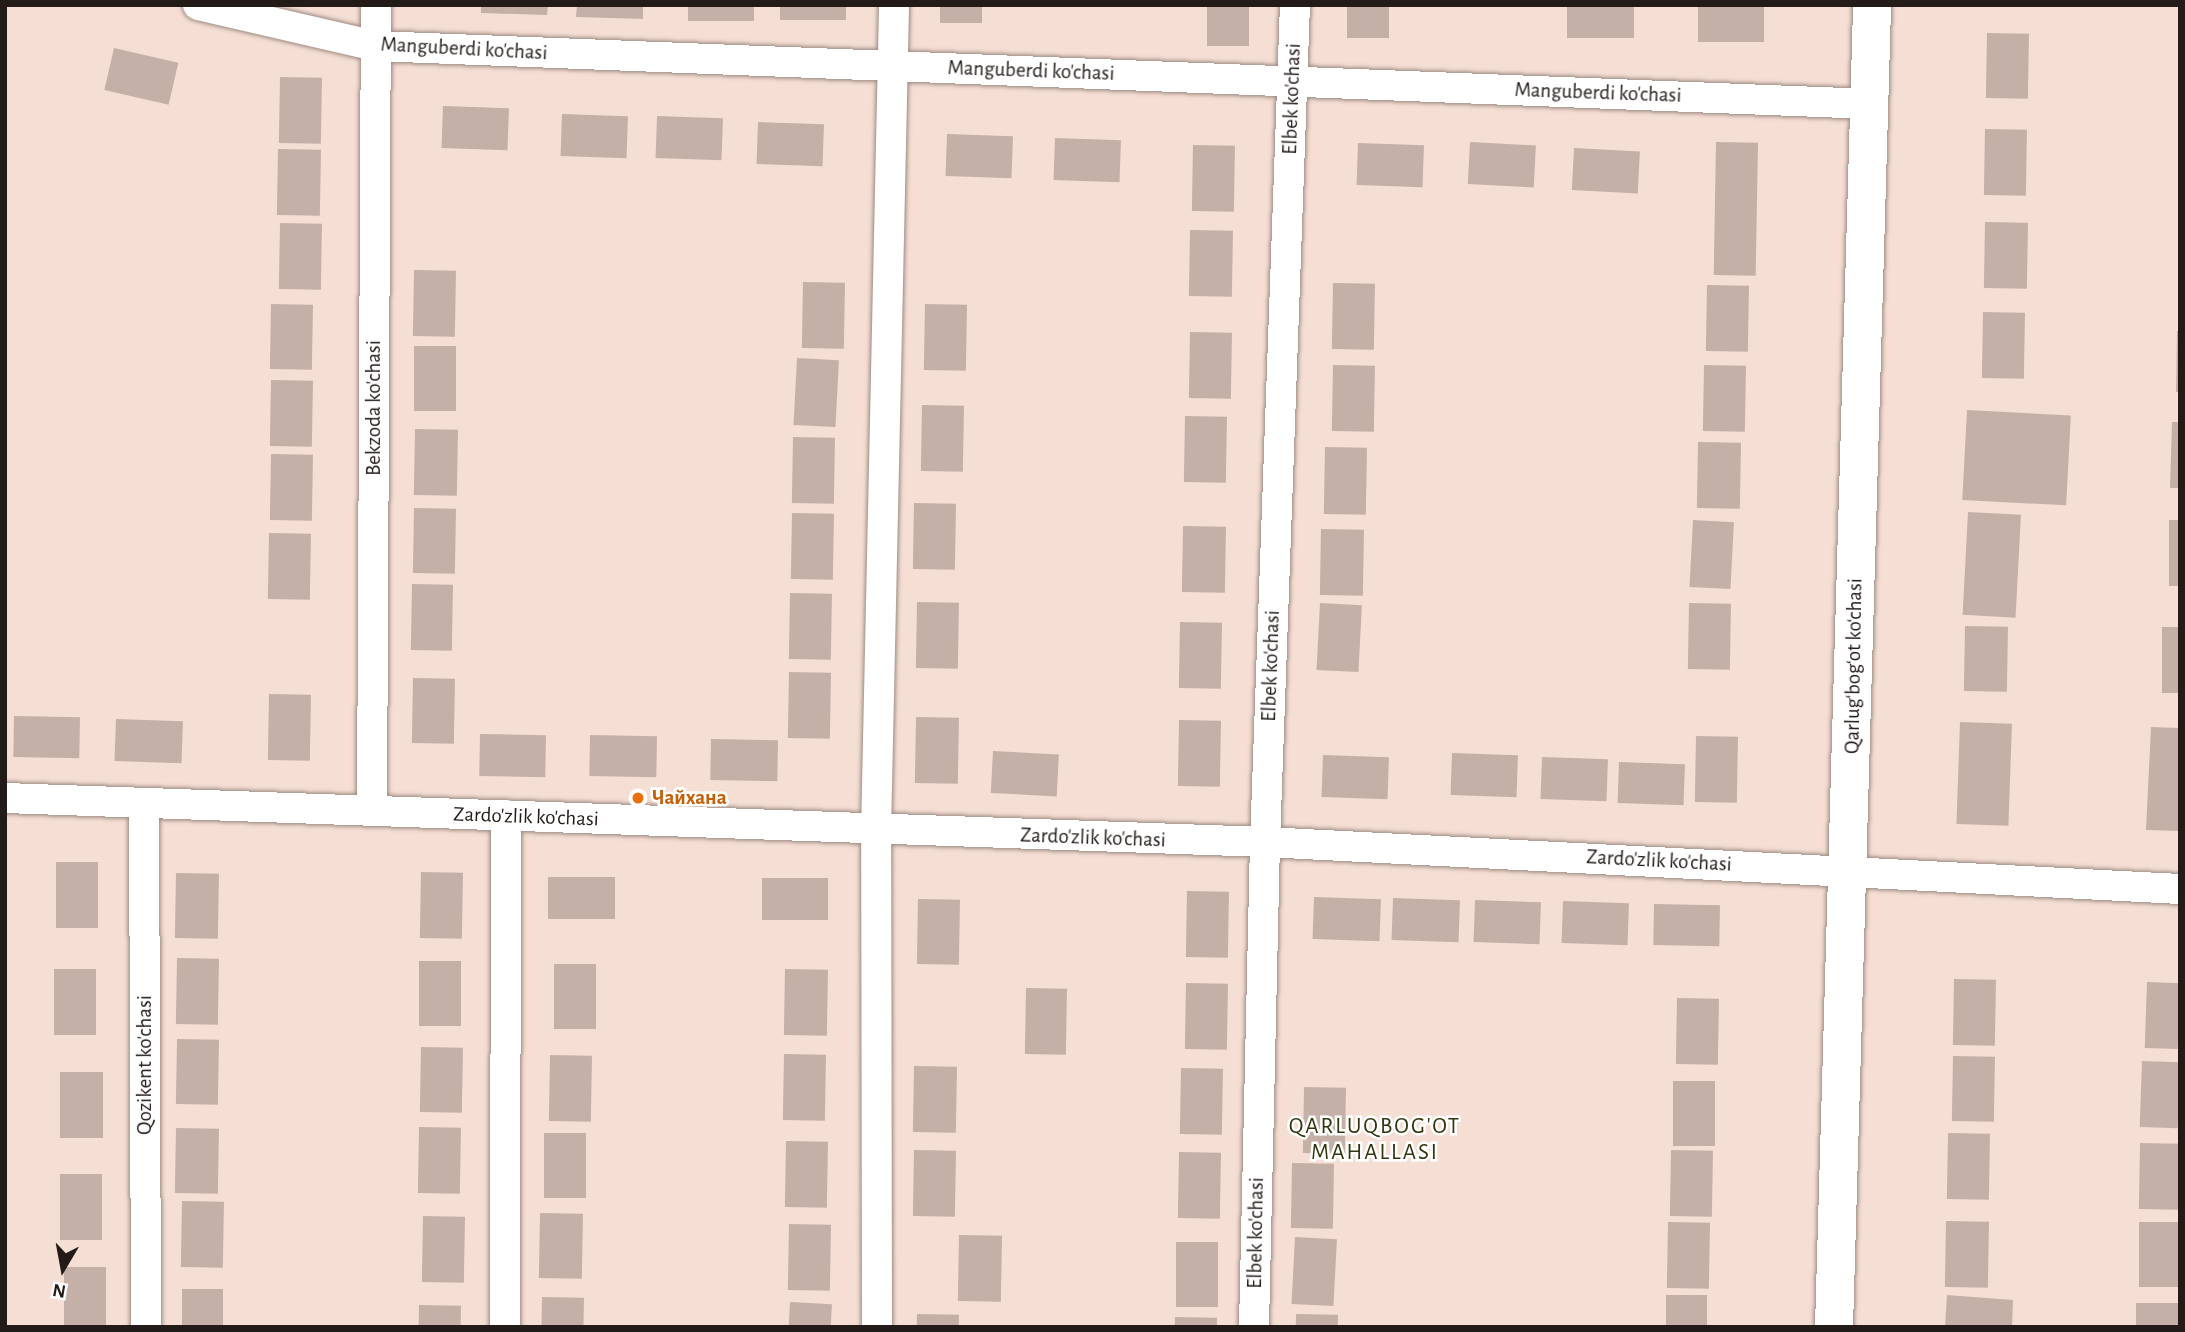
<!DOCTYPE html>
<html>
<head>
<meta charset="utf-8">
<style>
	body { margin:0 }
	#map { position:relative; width:2185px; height:1332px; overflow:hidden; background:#f5dfd5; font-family:"Alegreya Sans",sans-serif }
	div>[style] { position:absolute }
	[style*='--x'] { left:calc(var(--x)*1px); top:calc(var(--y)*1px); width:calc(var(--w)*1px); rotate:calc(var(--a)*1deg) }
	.building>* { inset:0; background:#c5b0a7; transform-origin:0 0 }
	.roads { filter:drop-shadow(0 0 2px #9e8a81) drop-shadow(0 0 2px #9e8a81) }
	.minor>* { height:30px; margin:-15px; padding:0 15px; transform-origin:15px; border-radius:15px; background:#fff }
	.secondary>* { height:38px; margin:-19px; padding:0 19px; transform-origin:19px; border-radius:19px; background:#fff }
	.dots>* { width:19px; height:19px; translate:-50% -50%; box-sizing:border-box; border:4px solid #fff; border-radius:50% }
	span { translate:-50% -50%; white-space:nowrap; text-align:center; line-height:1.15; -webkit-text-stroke:5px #fff; paint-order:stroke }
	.street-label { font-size:21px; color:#231b18 }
	.food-label { font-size:21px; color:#c56008; font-weight:700 }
	.left { translate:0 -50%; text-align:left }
	.neighbourhood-label { font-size:23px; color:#31360e; letter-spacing:2px }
	.frame { position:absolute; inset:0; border:7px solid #231b18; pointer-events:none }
	.north { position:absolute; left:28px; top:1234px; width:70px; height:70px; -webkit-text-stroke:5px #fff; paint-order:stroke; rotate:190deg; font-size:19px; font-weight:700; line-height:28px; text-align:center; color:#231b18 }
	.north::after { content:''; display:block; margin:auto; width:24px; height:32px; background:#231b18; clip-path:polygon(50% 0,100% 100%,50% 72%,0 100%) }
</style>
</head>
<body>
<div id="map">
	<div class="building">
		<div style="clip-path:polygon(481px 5px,548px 5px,547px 15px,481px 13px)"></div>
		<div style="clip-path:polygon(577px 5px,643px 5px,643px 19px,576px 17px)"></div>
		<div style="left:688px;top:5px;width:66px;height:16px"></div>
		<div style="left:780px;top:5px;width:66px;height:15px"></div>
		<div style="left:940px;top:5px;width:42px;height:18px"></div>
		<div style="left:1207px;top:5px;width:42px;height:41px"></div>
		<div style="left:1347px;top:5px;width:42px;height:33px"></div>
		<div style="left:1567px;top:5px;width:67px;height:33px"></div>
		<div style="left:1698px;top:5px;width:66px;height:37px"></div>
		<div style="left:1987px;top:33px;width:42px;height:65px;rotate:1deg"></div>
		<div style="left:114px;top:48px;width:66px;height:43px;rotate:13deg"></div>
		<div style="left:280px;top:77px;width:42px;height:66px;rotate:1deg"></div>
		<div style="left:443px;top:106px;width:66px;height:42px;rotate:2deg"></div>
		<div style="left:562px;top:114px;width:66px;height:42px;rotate:2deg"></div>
		<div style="left:657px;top:116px;width:66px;height:42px;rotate:2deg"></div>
		<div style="left:758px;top:122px;width:66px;height:42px;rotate:2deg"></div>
		<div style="left:1985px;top:129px;width:42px;height:66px;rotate:1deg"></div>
		<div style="left:947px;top:134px;width:66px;height:42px;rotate:2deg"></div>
		<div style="left:1055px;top:138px;width:66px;height:42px;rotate:2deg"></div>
		<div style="left:1470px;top:142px;width:66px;height:42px;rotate:3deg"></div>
		<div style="left:1716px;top:142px;width:42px;height:133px;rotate:1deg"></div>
		<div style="left:1358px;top:143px;width:66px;height:42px;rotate:2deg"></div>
		<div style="left:1193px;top:145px;width:42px;height:66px;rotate:1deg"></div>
		<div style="left:1574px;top:148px;width:66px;height:42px;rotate:3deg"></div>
		<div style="left:278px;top:149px;width:43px;height:66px;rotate:1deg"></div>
		<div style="left:1985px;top:222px;width:43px;height:66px;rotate:1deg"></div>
		<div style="left:280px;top:223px;width:42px;height:66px;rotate:1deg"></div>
		<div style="left:1190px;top:230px;width:43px;height:66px;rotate:1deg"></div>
		<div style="left:414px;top:270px;width:42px;height:66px;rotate:1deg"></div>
		<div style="left:803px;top:282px;width:42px;height:66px;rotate:1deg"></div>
		<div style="left:1333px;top:283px;width:42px;height:66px;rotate:1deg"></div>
		<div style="left:1707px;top:285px;width:42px;height:66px;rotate:1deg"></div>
		<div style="left:271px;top:304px;width:42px;height:65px;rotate:1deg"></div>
		<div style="left:925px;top:304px;width:42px;height:66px;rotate:1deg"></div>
		<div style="left:1983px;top:312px;width:42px;height:66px;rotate:1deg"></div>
		<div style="clip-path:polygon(2177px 331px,2180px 331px,2180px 392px,2176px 392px)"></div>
		<div style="left:1190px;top:332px;width:42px;height:66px;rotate:1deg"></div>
		<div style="left:414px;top:346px;width:42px;height:65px"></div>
		<div style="left:797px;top:358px;width:42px;height:67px;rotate:3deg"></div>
		<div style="left:1333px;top:365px;width:42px;height:66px;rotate:1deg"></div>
		<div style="left:1704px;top:365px;width:42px;height:66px;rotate:1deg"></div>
		<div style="left:271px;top:380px;width:42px;height:66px;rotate:1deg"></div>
		<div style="left:922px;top:405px;width:42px;height:66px;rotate:1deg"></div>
		<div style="left:1967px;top:410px;width:104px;height:90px;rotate:3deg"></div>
		<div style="left:1185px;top:416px;width:42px;height:66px;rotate:1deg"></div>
		<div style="clip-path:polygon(2172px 422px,2180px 422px,2180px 488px,2170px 488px)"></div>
		<div style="left:415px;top:429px;width:43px;height:66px;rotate:1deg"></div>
		<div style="left:793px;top:437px;width:42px;height:66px;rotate:1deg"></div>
		<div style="left:1698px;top:442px;width:43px;height:66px;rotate:1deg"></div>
		<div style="left:1325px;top:447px;width:42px;height:67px;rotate:1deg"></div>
		<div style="left:271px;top:454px;width:42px;height:66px;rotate:1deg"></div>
		<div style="left:914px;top:503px;width:42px;height:66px;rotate:1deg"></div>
		<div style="left:414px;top:508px;width:42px;height:65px;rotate:1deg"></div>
		<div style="left:1968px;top:512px;width:53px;height:103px;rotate:3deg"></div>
		<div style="left:792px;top:513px;width:42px;height:66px;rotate:1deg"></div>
		<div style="left:1693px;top:520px;width:41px;height:67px;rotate:3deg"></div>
		<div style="left:2169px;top:520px;width:11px;height:66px"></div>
		<div style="left:1183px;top:526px;width:43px;height:66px;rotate:1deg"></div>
		<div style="left:1321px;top:529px;width:43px;height:66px;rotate:1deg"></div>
		<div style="left:269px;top:533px;width:42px;height:66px;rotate:1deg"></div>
		<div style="left:412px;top:584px;width:41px;height:66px;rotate:1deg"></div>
		<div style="left:790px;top:593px;width:42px;height:66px;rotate:1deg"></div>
		<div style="left:917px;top:602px;width:42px;height:66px;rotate:1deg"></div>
		<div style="left:1320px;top:603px;width:42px;height:67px;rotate:3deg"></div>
		<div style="left:1689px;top:603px;width:42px;height:66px;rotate:1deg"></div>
		<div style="left:1180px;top:622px;width:42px;height:66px;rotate:1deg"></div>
		<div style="left:1965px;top:626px;width:43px;height:65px;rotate:1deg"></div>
		<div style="left:2162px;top:627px;width:18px;height:66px"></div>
		<div style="left:789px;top:672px;width:42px;height:66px;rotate:1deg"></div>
		<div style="left:413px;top:678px;width:42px;height:65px;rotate:1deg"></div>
		<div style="left:269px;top:694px;width:42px;height:66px;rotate:1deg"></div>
		<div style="left:14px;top:716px;width:66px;height:41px;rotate:1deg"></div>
		<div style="left:916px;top:717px;width:43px;height:66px;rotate:1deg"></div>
		<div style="left:116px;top:719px;width:67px;height:42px;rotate:2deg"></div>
		<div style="left:1179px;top:720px;width:42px;height:66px;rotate:1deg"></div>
		<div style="left:1960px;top:722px;width:52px;height:102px;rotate:2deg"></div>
		<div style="clip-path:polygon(2151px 727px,2180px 728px,2180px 831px,2146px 830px)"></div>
		<div style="left:480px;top:734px;width:66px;height:42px;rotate:1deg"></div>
		<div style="left:590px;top:735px;width:67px;height:41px;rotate:1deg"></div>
		<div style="left:1696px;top:736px;width:42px;height:66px;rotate:1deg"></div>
		<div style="left:711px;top:739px;width:67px;height:41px;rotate:1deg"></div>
		<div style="left:993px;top:751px;width:66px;height:42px;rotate:3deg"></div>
		<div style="left:1452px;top:753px;width:66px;height:42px;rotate:2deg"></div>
		<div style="left:1323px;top:755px;width:66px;height:42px;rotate:2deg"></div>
		<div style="left:1542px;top:757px;width:66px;height:42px;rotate:2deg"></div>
		<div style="left:1619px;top:762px;width:66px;height:41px;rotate:2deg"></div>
		<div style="left:56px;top:862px;width:42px;height:66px"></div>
		<div style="left:421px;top:872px;width:42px;height:66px;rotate:1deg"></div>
		<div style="left:176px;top:873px;width:43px;height:65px;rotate:1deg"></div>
		<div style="left:548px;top:877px;width:67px;height:42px"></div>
		<div style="left:762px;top:878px;width:66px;height:42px"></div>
		<div style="left:1187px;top:891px;width:42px;height:66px;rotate:1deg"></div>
		<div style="left:1314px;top:897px;width:67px;height:42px;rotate:2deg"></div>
		<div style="left:1393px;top:898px;width:67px;height:42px;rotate:2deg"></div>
		<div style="left:918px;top:899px;width:42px;height:65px;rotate:1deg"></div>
		<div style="left:1475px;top:900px;width:66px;height:42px;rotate:2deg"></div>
		<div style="left:1563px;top:901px;width:66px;height:42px;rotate:2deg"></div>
		<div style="left:1654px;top:904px;width:66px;height:41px;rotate:1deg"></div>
		<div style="left:177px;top:958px;width:42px;height:66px;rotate:1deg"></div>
		<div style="left:419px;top:961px;width:42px;height:65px"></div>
		<div style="left:554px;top:964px;width:42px;height:65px"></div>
		<div style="left:54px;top:969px;width:42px;height:66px"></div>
		<div style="left:785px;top:969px;width:43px;height:66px;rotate:1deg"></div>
		<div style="left:1954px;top:979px;width:42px;height:66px;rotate:1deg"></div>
		<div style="left:2147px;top:982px;width:33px;height:66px;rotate:2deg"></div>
		<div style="left:1186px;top:983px;width:42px;height:66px;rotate:1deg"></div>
		<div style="left:1026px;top:988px;width:41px;height:66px;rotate:1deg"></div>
		<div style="left:1677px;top:998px;width:42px;height:66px;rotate:1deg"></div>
		<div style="left:177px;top:1039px;width:42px;height:65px;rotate:1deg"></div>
		<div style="left:421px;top:1047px;width:42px;height:65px;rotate:1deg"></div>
		<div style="left:784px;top:1054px;width:42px;height:66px;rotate:1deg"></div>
		<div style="left:550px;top:1055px;width:42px;height:66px;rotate:1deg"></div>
		<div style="left:1953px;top:1056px;width:42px;height:65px;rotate:1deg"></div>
		<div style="left:2142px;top:1061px;width:38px;height:66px;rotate:2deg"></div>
		<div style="left:914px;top:1066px;width:43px;height:66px;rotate:1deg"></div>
		<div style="left:1181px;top:1068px;width:42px;height:66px;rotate:1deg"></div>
		<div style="left:60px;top:1072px;width:43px;height:66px"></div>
		<div style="left:1673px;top:1081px;width:42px;height:65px"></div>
		<div style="left:1304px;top:1087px;width:42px;height:66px;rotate:1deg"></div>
		<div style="left:419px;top:1127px;width:42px;height:66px;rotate:1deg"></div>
		<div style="left:176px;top:1128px;width:43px;height:65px;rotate:1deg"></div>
		<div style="left:544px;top:1133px;width:42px;height:65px"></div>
		<div style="left:1948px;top:1133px;width:42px;height:66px;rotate:1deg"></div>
		<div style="left:786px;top:1141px;width:42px;height:66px;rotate:1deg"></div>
		<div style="left:2140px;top:1143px;width:40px;height:66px;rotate:1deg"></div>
		<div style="left:914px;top:1150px;width:42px;height:66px;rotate:1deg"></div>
		<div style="left:1671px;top:1150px;width:42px;height:66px;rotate:1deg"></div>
		<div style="left:1179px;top:1152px;width:42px;height:66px;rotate:1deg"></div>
		<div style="left:1292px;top:1163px;width:42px;height:65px;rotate:1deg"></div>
		<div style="left:60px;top:1174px;width:42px;height:66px"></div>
		<div style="left:182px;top:1201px;width:42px;height:66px;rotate:1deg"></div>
		<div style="left:540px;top:1213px;width:43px;height:65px;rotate:1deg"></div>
		<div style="left:423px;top:1216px;width:42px;height:66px;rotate:1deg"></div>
		<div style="left:1946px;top:1221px;width:43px;height:66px;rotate:1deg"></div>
		<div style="left:1668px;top:1222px;width:42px;height:66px;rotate:1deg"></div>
		<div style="left:2139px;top:1222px;width:41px;height:65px"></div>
		<div style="left:789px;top:1224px;width:42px;height:66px;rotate:1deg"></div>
		<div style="left:959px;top:1235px;width:43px;height:66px;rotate:1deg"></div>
		<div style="left:1295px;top:1237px;width:42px;height:67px;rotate:3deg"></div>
		<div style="left:1176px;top:1242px;width:42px;height:65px"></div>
		<div style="left:64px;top:1267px;width:42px;height:60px"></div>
		<div style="left:182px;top:1289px;width:41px;height:38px"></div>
		<div style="left:1666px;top:1295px;width:41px;height:32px"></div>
		<div style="clip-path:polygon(1947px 1295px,2013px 1300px,2012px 1327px,1945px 1327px)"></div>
		<div style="left:542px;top:1297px;width:42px;height:30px;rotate:1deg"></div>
		<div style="left:790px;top:1302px;width:42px;height:25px;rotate:3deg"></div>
		<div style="left:2136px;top:1303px;width:42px;height:24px"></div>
		<div style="left:419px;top:1305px;width:42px;height:22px;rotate:1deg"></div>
		<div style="left:917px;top:1314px;width:42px;height:13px;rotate:1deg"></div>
		<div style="left:1296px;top:1314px;width:42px;height:13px;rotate:1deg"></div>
		<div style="left:1175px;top:1317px;width:42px;height:10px;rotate:1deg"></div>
	</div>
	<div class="roads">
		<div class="minor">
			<div style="--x:198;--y:5;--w:182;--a:13"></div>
			<div style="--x:375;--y:46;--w:1495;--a:2.22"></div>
			<div style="--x:5;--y:798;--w:1261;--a:2"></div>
			<div style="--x:1265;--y:842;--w:916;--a:2.94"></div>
			<div style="--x:144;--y:803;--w:524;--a:89.78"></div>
			<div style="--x:372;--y:811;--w:806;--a:-89.72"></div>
			<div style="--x:505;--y:1327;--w:512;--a:-89.89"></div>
			<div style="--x:877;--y:1327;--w:495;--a:-90.1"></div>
			<div style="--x:876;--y:832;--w:827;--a:-88.75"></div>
			<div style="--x:1254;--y:1327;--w:485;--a:-88.7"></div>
			<div style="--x:1265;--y:842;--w:838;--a:-87.95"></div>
		</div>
		<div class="secondary">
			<div style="--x:1834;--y:1327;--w:1323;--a:-88.35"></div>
		</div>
	</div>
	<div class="dots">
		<div style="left:638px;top:798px;background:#e8710a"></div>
	</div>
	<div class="street-label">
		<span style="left:464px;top:49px;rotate:3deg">Manguberdi ko'chasi</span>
		<span style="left:1031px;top:71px;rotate:2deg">Manguberdi ko'chasi</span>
		<span style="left:1598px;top:93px;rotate:2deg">Manguberdi ko'chasi</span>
		<span style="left:1292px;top:99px;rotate:-88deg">Elbek ko'chasi</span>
		<span style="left:374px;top:408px;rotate:-90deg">Bekzoda ko'chasi</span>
		<span style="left:1271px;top:666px;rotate:-88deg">Elbek ko'chasi</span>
		<span style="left:1854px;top:666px;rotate:-89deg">Qarlug‘bog‘ot ko‘chasi</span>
		<span style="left:526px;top:817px;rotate:2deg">Zardo'zlik ko'chasi</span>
		<span style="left:1093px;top:838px;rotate:2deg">Zardo'zlik ko'chasi</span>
		<span style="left:1659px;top:861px;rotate:3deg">Zardo'zlik ko'chasi</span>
		<span style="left:145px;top:1065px;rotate:-90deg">Qozikent ko'chasi</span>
		<span style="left:1256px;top:1233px;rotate:-89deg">Elbek ko'chasi</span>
	</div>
	<div class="food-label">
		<span class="left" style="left:652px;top:798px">Чайхана</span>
	</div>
	<div class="neighbourhood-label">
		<span style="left:1375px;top:1140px">QARLUQBOG'OT<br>MAHALLASI</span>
	</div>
	<div class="frame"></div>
	<div class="north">N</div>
</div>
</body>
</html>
